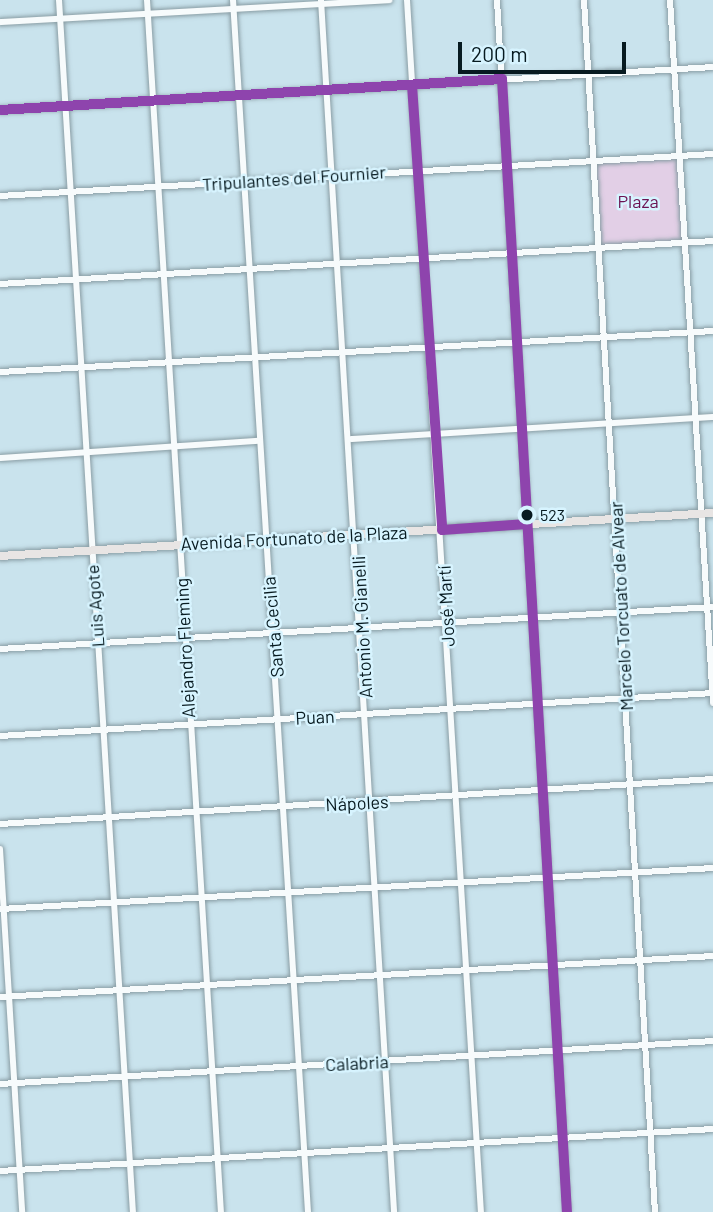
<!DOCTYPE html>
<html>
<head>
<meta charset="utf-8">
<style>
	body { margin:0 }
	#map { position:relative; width:713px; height:1212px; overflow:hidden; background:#c9e3ed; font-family:Barlow,sans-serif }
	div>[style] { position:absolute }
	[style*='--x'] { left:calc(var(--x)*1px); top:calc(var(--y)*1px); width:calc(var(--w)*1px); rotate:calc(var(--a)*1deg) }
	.green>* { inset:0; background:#e2cfe6; transform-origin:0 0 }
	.roads { filter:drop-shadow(0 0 2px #899da4) drop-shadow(0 0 2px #899da4) }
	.minor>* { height:6px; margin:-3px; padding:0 3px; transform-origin:3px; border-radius:3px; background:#f7fbfc }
	.major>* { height:8px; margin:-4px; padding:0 4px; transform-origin:4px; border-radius:4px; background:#e8e5e4 }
	.bus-1>* { height:10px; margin:-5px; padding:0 5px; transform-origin:5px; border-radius:5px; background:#8e44ad }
	.dots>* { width:19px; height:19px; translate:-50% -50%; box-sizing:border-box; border:4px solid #d7f4ff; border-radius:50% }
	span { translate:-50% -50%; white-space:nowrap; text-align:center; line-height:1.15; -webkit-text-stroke:5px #d7f4ff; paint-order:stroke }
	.bus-label { font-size:16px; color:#071a20 }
	.left { translate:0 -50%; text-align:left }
	.street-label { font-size:18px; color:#071a20 }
	.park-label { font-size:18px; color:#6c1353 }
	.scale { position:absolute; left:458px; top:42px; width:168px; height:32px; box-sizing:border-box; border:4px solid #071a20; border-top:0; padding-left:9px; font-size:21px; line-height:24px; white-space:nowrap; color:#071a20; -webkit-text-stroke:5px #d7f4ff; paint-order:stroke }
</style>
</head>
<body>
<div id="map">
	<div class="green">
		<div style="left:679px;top:156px;width:87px;height:86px;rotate:85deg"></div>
	</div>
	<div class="roads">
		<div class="minor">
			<div style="--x:59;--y:0;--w:1214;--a:86.51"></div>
			<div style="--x:147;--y:0;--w:1214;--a:86.51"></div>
			<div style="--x:233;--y:0;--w:1214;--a:86.46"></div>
			<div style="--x:321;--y:0;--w:1214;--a:86.55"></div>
			<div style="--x:407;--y:0;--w:1214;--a:86.51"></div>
			<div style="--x:497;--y:0;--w:1214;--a:86.69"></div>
			<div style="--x:584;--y:0;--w:1214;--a:86.65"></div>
			<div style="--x:670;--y:0;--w:704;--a:86.5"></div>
			<div style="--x:0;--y:22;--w:390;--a:-3.2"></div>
			<div style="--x:0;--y:110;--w:714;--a:-3.45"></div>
			<div style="--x:0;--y:196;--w:714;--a:-3.37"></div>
			<div style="--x:0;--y:284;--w:714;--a:-3.45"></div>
			<div style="--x:0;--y:372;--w:714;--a:-3.29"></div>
			<div style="--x:351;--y:439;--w:363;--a:-3.5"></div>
			<div style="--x:0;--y:458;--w:260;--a:-3.8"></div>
			<div style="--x:0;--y:649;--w:714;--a:-3.37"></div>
			<div style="--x:0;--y:736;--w:714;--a:-3.45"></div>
			<div style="--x:0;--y:824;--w:714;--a:-3.61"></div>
			<div style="--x:0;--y:849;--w:364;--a:86.5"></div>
			<div style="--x:0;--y:909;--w:714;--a:-3.29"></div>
			<div style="--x:0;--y:997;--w:714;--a:-3.29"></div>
			<div style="--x:0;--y:1084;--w:714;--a:-3.45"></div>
			<div style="--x:0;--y:1171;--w:714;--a:-3.37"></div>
		</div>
		<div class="major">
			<div style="--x:0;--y:556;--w:714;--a:-3.45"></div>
		</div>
	</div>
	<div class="bus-1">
		<div style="--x:412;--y:85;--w:446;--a:86.1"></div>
		<div style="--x:442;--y:530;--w:85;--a:-4"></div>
		<div style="--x:0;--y:110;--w:503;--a:-3.53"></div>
		<div style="--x:502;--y:79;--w:1135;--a:86.72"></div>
	</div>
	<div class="dots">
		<div style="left:527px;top:515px;background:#071a20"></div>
	</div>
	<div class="bus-label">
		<span class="left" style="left:540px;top:515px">523</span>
	</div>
	<div class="street-label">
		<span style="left:294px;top:178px;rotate:-4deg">Tripulantes del Fournier</span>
		<span style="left:294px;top:538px;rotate:-3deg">Avenida Fortunato de la Plaza</span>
		<span style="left:95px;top:606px;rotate:-94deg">Luis Agote</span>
		<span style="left:446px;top:606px;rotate:-93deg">José Martí</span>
		<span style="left:621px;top:606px;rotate:-93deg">Marcelo Torcuato de Alvear</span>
		<span style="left:273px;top:627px;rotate:-95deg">Santa Cecilia</span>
		<span style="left:362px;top:627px;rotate:-93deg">Antonio M. Gianelli</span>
		<span style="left:185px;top:648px;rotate:-93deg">Alejandro Fleming</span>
		<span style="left:315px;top:717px;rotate:-3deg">Puan</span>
		<span style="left:357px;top:803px;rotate:-3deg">Nápoles</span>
		<span style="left:357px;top:1063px;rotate:-3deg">Calabria</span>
	</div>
	<div class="park-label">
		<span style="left:638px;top:201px">Plaza</span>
	</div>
	<div class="scale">200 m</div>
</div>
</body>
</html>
